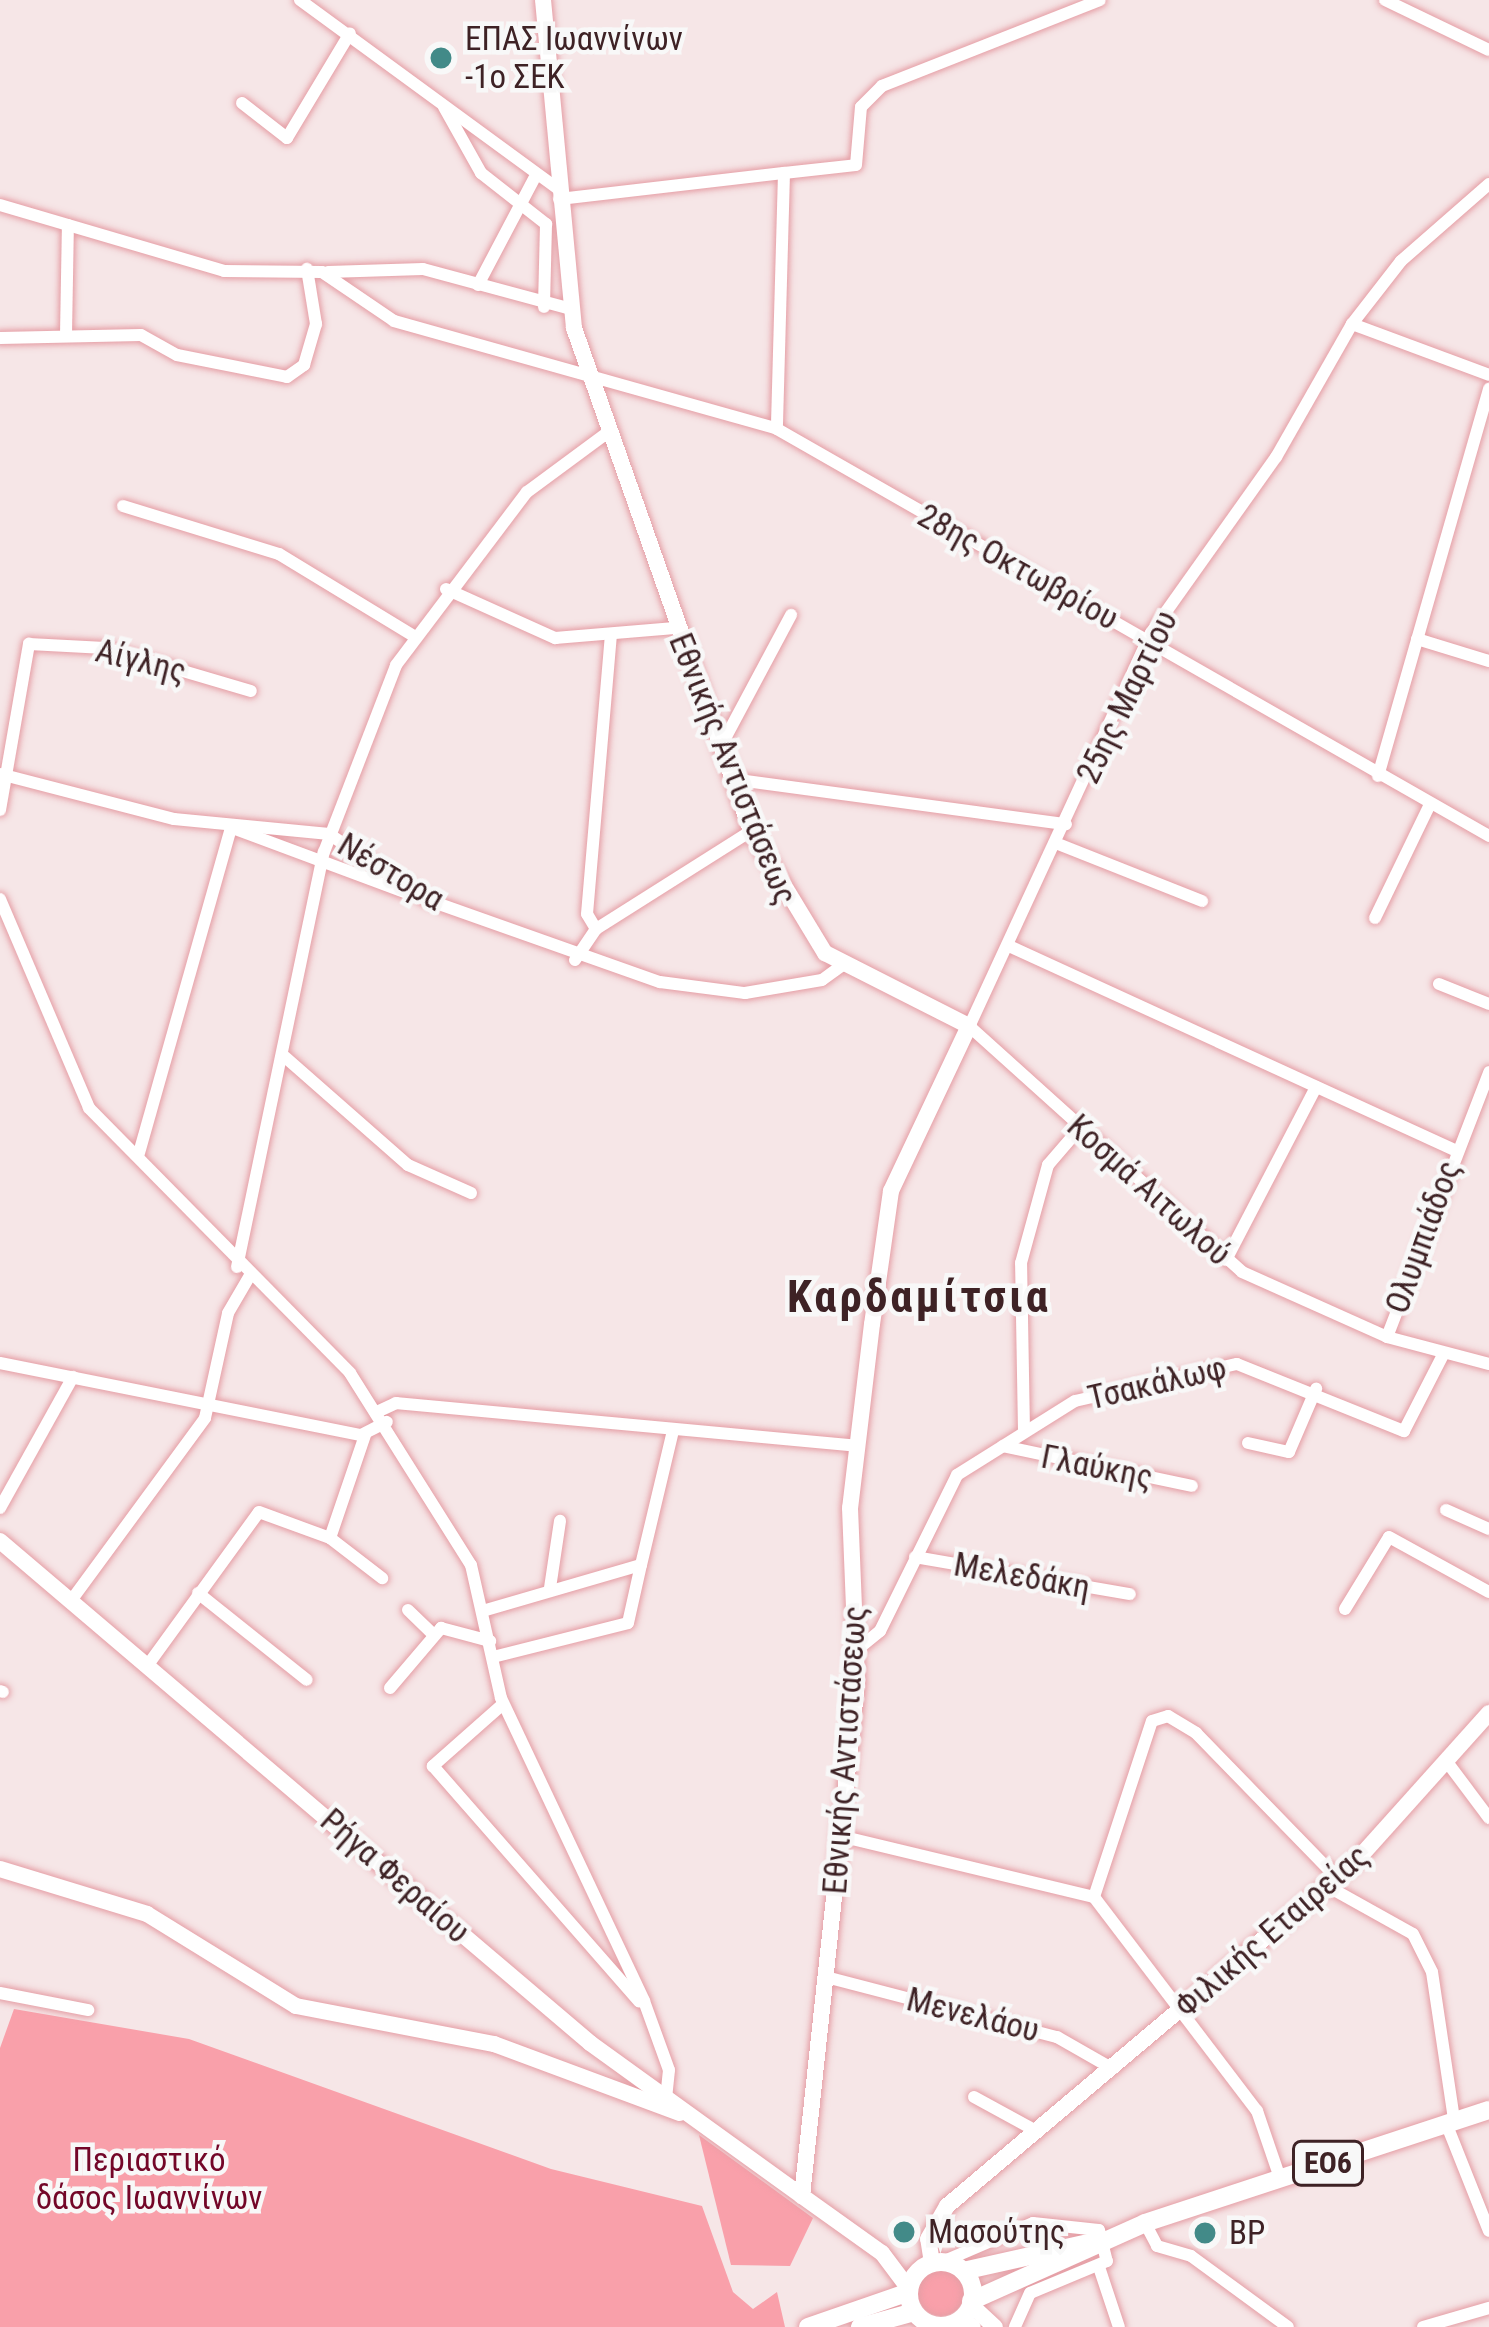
<!DOCTYPE html>
<html>
<head>
<meta charset="utf-8">
<style>
	body { margin:0 }
	#map { position:relative; width:1489px; height:2327px; overflow:hidden; background:#f6e6e7; font-family:"Roboto Condensed",sans-serif }
	div>[style] { position:absolute }
	[style*='--x'] { left:calc(var(--x)*1px); top:calc(var(--y)*1px); width:calc(var(--w)*1px); rotate:calc(var(--a)*1deg) }
	.green>* { inset:0; background:#f9a0aa }
	.round { border-radius:50% }
	.roads { filter:drop-shadow(0 0 3px #e59ea5) drop-shadow(0 0 3px #e59ea5) }
	.street>* { height:12px; margin:-6px; padding:0 6px; transform-origin:6px; border-radius:6px; background:#fff }
	.secondary>* { height:16px; margin:-8px; padding:0 8px; transform-origin:8px; border-radius:8px; background:#fff }
	.primary>* { height:18px; margin:-9px; padding:0 9px; transform-origin:9px; border-radius:9px; background:#fff }
	.primary>.ring { margin:-9px; padding:0; box-sizing:content-box; background:none; border:18px solid #fff; border-radius:50% }
	.dots>* { width:33px; height:33px; translate:-50% -50%; box-sizing:border-box; border:6px solid #f8f8f8; border-radius:50% }
	span { translate:-50% -50%; white-space:nowrap; text-align:center; line-height:1.15; -webkit-text-stroke:9px #f8f8f8; paint-order:stroke }
	.shield-label span { padding:3px 9px; background:#f8f8f8; border:3px solid; border-radius:9px; -webkit-text-stroke-width:0 }
	.shield-label { font-size:30px; color:#3e2225; font-weight:700 }
	.poi-label { font-size:33px; color:#3e2225 }
	.left { translate:0 -50%; text-align:left }
	.street-label { font-size:33px; color:#3e2225 }
	.park-label { font-size:33px; color:#730628 }
	.district-label { font-size:45px; color:#3e2225; font-weight:700; letter-spacing:3px }
</style>
</head>
<body>
<div id="map">
	<div class="green">
		<div style="clip-path:polygon(14px 2009px,189px 2039px,551px 2169px,702px 2206px,733px 2292px,753px 2309px,777px 2292px,785px 2327px,0 2327px,0 2048px)"></div>
		<div style="clip-path:polygon(699px 2135px,813px 2218px,790px 2266px,731px 2265px)"></div>
		<div class="round" style="left:918px;top:2270px;width:46px;height:46px"></div>
	</div>
	<div class="roads">
		<div class="street">
			<div style="--x:300;--y:0;--w:320;--a:36.2"></div>
			<div style="--x:1385;--y:0;--w:115;--a:25.7"></div>
			<div style="--x:242;--y:103;--w:57;--a:37.9"></div>
			<div style="--x:287;--y:138;--w:122;--a:-59"></div>
			<div style="--x:444;--y:107;--w:76;--a:60.7"></div>
			<div style="--x:481;--y:173;--w:83;--a:38.1"></div>
			<div style="--x:546;--y:224;--w:83;--a:91.4"></div>
			<div style="--x:784;--y:173;--w:72;--a:-6.3"></div>
			<div style="--x:856;--y:165;--w:58;--a:-85.1"></div>
			<div style="--x:861;--y:107;--w:30;--a:-45"></div>
			<div style="--x:882;--y:86;--w:234;--a:-21.5"></div>
			<div style="--x:1489;--y:184;--w:117;--a:138.8"></div>
			<div style="--x:1401;--y:261;--w:80;--a:127.9"></div>
			<div style="--x:1352;--y:324;--w:153;--a:119.7"></div>
			<div style="--x:1276;--y:457;--w:216;--a:125.4"></div>
			<div style="--x:1151;--y:633;--w:433;--a:114.8"></div>
			<div style="--x:969;--y:1026;--w:367;--a:42"></div>
			<div style="--x:1242;--y:1272;--w:159;--a:24.1"></div>
			<div style="--x:1387;--y:1337;--w:106;--a:14.8"></div>
			<div style="--x:559;--y:199;--w:226;--a:-6.6"></div>
			<div style="--x:784;--y:173;--w:256;--a:91.6"></div>
			<div style="--x:0;--y:205;--w:234;--a:16.4"></div>
			<div style="--x:224;--y:271;--w:98;--a:0.6"></div>
			<div style="--x:322;--y:272;--w:87;--a:34.2"></div>
			<div style="--x:394;--y:321;--w:398;--a:15.7"></div>
			<div style="--x:777;--y:429;--w:820;--a:29.75"></div>
			<div style="--x:328;--y:272;--w:95;--a:-1.8"></div>
			<div style="--x:423;--y:269;--w:153;--a:15.1"></div>
			<div style="--x:478;--y:285;--w:120;--a:-62.2"></div>
			<div style="--x:1352;--y:324;--w:146;--a:20.4"></div>
			<div style="--x:66;--y:335;--w:110;--a:-89"></div>
			<div style="--x:0;--y:338;--w:141;--a:-1.2"></div>
			<div style="--x:141;--y:335;--w:41;--a:29.1"></div>
			<div style="--x:177;--y:355;--w:112;--a:11.3"></div>
			<div style="--x:287;--y:377;--w:21;--a:-35"></div>
			<div style="--x:304;--y:365;--w:43;--a:-73.7"></div>
			<div style="--x:316;--y:324;--w:56;--a:-99.3"></div>
			<div style="--x:123;--y:506;--w:163;--a:17.1"></div>
			<div style="--x:279;--y:554;--w:156;--a:31.3"></div>
			<div style="--x:446;--y:589;--w:120;--a:24.2"></div>
			<div style="--x:555;--y:638;--w:120;--a:-4.8"></div>
			<div style="--x:1417;--y:639;--w:75;--a:17"></div>
			<div style="--x:720;--y:748;--w:151;--a:-61.9"></div>
			<div style="--x:0;--y:774;--w:180;--a:14.5"></div>
			<div style="--x:174;--y:819;--w:156;--a:5.5"></div>
			<div style="--x:329;--y:834;--w:116;--a:34.1"></div>
			<div style="--x:425;--y:899;--w:249;--a:19.5"></div>
			<div style="--x:660;--y:982;--w:86;--a:7.4"></div>
			<div style="--x:745;--y:993;--w:78;--a:-9.6"></div>
			<div style="--x:822;--y:980;--w:24;--a:-36"></div>
			<div style="--x:1378;--y:776;--w:403;--a:-74"></div>
			<div style="--x:731;--y:779;--w:338;--a:7.7"></div>
			<div style="--x:0;--y:810;--w:169;--a:-80.1"></div>
			<div style="--x:29;--y:644;--w:76;--a:3"></div>
			<div style="--x:105;--y:648;--w:152;--a:16.4"></div>
			<div style="--x:235;--y:829;--w:184;--a:20.4"></div>
			<div style="--x:1058;--y:844;--w:155;--a:21.6"></div>
			<div style="--x:0;--y:899;--w:227;--a:66.9"></div>
			<div style="--x:89;--y:1108;--w:372;--a:45.4"></div>
			<div style="--x:350;--y:1373;--w:227;--a:57.8"></div>
			<div style="--x:471;--y:1565;--w:136;--a:77.3"></div>
			<div style="--x:501;--y:1698;--w:335;--a:64.7"></div>
			<div style="--x:644;--y:2001;--w:73;--a:70.1"></div>
			<div style="--x:669;--y:2070;--w:29;--a:96"></div>
			<div style="--x:1375;--y:918;--w:127;--a:-64.2"></div>
			<div style="--x:596;--y:929;--w:17;--a:-121"></div>
			<div style="--x:587;--y:914;--w:279;--a:-85.1"></div>
			<div style="--x:1009;--y:946;--w:490;--a:24.6"></div>
			<div style="--x:575;--y:960;--w:37;--a:-56"></div>
			<div style="--x:596;--y:929;--w:183;--a:-32.3"></div>
			<div style="--x:1439;--y:984;--w:54;--a:21.8"></div>
			<div style="--x:285;--y:1057;--w:164;--a:41.3"></div>
			<div style="--x:408;--y:1165;--w:69;--a:24"></div>
			<div style="--x:139;--y:1153;--w:338;--a:-74.2"></div>
			<div style="--x:1226;--y:1260;--w:195;--a:-62.5"></div>
			<div style="--x:237;--y:1267;--w:424;--a:-78.2"></div>
			<div style="--x:324;--y:852;--w:200;--a:-68.9"></div>
			<div style="--x:396;--y:665;--w:217;--a:-52.9"></div>
			<div style="--x:527;--y:492;--w:99;--a:-36.4"></div>
			<div style="--x:1387;--y:1337;--w:284;--a:-68.9"></div>
			<div style="--x:0;--y:1363;--w:368;--a:11.3"></div>
			<div style="--x:361;--y:1435;--w:29;--a:-27"></div>
			<div style="--x:379;--y:1411;--w:19;--a:-25"></div>
			<div style="--x:396;--y:1403;--w:462;--a:5.3"></div>
			<div style="--x:1024;--y:1431;--w:168;--a:-91"></div>
			<div style="--x:1021;--y:1263;--w:102;--a:-74.6"></div>
			<div style="--x:1048;--y:1165;--w:48;--a:-49.3"></div>
			<div style="--x:1248;--y:1443;--w:42;--a:12.4"></div>
			<div style="--x:1289;--y:1452;--w:69;--a:-66.8"></div>
			<div style="--x:1003;--y:1446;--w:193;--a:11.9"></div>
			<div style="--x:0;--y:1508;--w:150;--a:-60.9"></div>
			<div style="--x:1446;--y:1510;--w:47;--a:23.8"></div>
			<div style="--x:330;--y:1538;--w:66;--a:37.6"></div>
			<div style="--x:915;--y:1557;--w:218;--a:9.8"></div>
			<div style="--x:550;--y:1588;--w:68;--a:-81.5"></div>
			<div style="--x:198;--y:1593;--w:139;--a:38.6"></div>
			<div style="--x:73;--y:1598;--w:223;--a:-53.7"></div>
			<div style="--x:205;--y:1418;--w:107;--a:-77.6"></div>
			<div style="--x:228;--y:1313;--w:42;--a:-59.7"></div>
			<div style="--x:1345;--y:1609;--w:84;--a:-58.6"></div>
			<div style="--x:1389;--y:1537;--w:114;--a:28.8"></div>
			<div style="--x:408;--y:1610;--w:35;--a:44"></div>
			<div style="--x:486;--y:1610;--w:161;--a:-16.2"></div>
			<div style="--x:641;--y:1565;--w:138;--a:-76.6"></div>
			<div style="--x:859;--y:1648;--w:27;--a:-39"></div>
			<div style="--x:880;--y:1631;--w:174;--a:-63.7"></div>
			<div style="--x:957;--y:1475;--w:139;--a:-32.1"></div>
			<div style="--x:1075;--y:1401;--w:166;--a:-12.9"></div>
			<div style="--x:1237;--y:1364;--w:180;--a:21.9"></div>
			<div style="--x:1404;--y:1431;--w:88;--a:-62.9"></div>
			<div style="--x:493;--y:1657;--w:139;--a:-14.1"></div>
			<div style="--x:628;--y:1623;--w:59;--a:-77.4"></div>
			<div style="--x:150;--y:1662;--w:185;--a:-54"></div>
			<div style="--x:259;--y:1512;--w:76;--a:20.1"></div>
			<div style="--x:330;--y:1538;--w:109;--a:-71.2"></div>
			<div style="--x:390;--y:1688;--w:79;--a:-49.6"></div>
			<div style="--x:441;--y:1628;--w:51;--a:14.9"></div>
			<div style="--x:0;--y:1691;--w:3;--a:18"></div>
			<div style="--x:503;--y:1704;--w:94;--a:138.5"></div>
			<div style="--x:433;--y:1766;--w:313;--a:48.8"></div>
			<div style="--x:1447;--y:1762;--w:70;--a:53.1"></div>
			<div style="--x:840;--y:1836;--w:261;--a:13.5"></div>
			<div style="--x:1327;--y:1886;--w:98;--a:29.2"></div>
			<div style="--x:1413;--y:1934;--w:42;--a:63.4"></div>
			<div style="--x:1432;--y:1972;--w:150;--a:81.5"></div>
			<div style="--x:826;--y:1977;--w:239;--a:14.6"></div>
			<div style="--x:1057;--y:2037;--w:64;--a:29.7"></div>
			<div style="--x:0;--y:1993;--w:90;--a:10.9"></div>
			<div style="--x:974;--y:2097;--w:71;--a:28.7"></div>
			<div style="--x:1446;--y:2123;--w:116;--a:68.3"></div>
			<div style="--x:1280;--y:2178;--w:71;--a:-108.9"></div>
			<div style="--x:1257;--y:2111;--w:269;--a:-127.3"></div>
			<div style="--x:1094;--y:1897;--w:185;--a:-71.8"></div>
			<div style="--x:1152;--y:1721;--w:17;--a:-17"></div>
			<div style="--x:1168;--y:1716;--w:33;--a:31"></div>
			<div style="--x:1196;--y:1733;--w:202;--a:45.8"></div>
			<div style="--x:1145;--y:2223;--w:26;--a:62"></div>
			<div style="--x:1157;--y:2246;--w:35;--a:16"></div>
			<div style="--x:1191;--y:2256;--w:120;--a:36.2"></div>
			<div style="--x:942;--y:2262;--w:99;--a:-23.2"></div>
			<div style="--x:1033;--y:2223;--w:66;--a:6.1"></div>
			<div style="--x:1099;--y:2230;--w:32;--a:76"></div>
			<div style="--x:1107;--y:2261;--w:83;--a:157.4"></div>
			<div style="--x:1030;--y:2293;--w:37;--a:114"></div>
			<div style="--x:1099;--y:2267;--w:63;--a:71.6"></div>
			<div style="--x:934;--y:2325;--w:2;--a:90"></div>
			<div style="--x:1423;--y:2327;--w:69;--a:-16.1"></div>
		</div>
		<div class="secondary">
			<div style="--x:543;--y:0;--w:329;--a:84.6"></div>
			<div style="--x:574;--y:328;--w:533;--a:70.61"></div>
			<div style="--x:751;--y:831;--w:143;--a:58.8"></div>
			<div style="--x:825;--y:953;--w:161;--a:26.9"></div>
			<div style="--x:969;--y:1026;--w:183;--a:115.3"></div>
			<div style="--x:891;--y:1191;--w:134;--a:98.1"></div>
			<div style="--x:872;--y:1324;--w:185;--a:96.8"></div>
			<div style="--x:850;--y:1508;--w:175;--a:87.7"></div>
			<div style="--x:857;--y:1683;--w:516;--a:96.12"></div>
			<div style="--x:802;--y:2196;--w:98;--a:35.5"></div>
			<div style="--x:882;--y:2253;--w:45;--a:53.1"></div>
			<div style="--x:0;--y:1541;--w:775;--a:40.39"></div>
			<div style="--x:590;--y:2043;--w:261;--a:35.8"></div>
			<div style="--x:0;--y:1869;--w:154;--a:17"></div>
			<div style="--x:147;--y:1914;--w:175;--a:31.7"></div>
			<div style="--x:296;--y:2006;--w:202;--a:10.9"></div>
			<div style="--x:494;--y:2044;--w:198;--a:20.4"></div>
			<div style="--x:932;--y:2263;--w:24;--a:-99"></div>
			<div style="--x:928;--y:2239;--w:38;--a:-60"></div>
			<div style="--x:947;--y:2206;--w:538;--a:-40.17"></div>
			<div style="--x:1358;--y:1859;--w:196;--a:-48.1"></div>
			<div style="--x:970;--y:2304;--w:34;--a:43"></div>
			<div style="--x:960;--y:2319;--w:15;--a:32"></div>
		</div>
		<div class="primary">
			<div class="ring" style="left:909px;top:2262px;width:46px;height:46px"></div>
			<div style="--x:963;--y:2271;--w:142;--a:-12.6"></div>
			<div style="--x:971;--y:2301;--w:191;--a:-24.1"></div>
			<div style="--x:1145;--y:2223;--w:362;--a:-18.2"></div>
			<div style="--x:808;--y:2327;--w:107;--a:-19.1"></div>
			<div style="--x:860;--y:2327;--w:56;--a:-15.5"></div>
		</div>
	</div>
	<div class="dots">
		<div style="left:441px;top:58px;background:#428a88"></div>
		<div style="left:904px;top:2232px;background:#428a88"></div>
		<div style="left:1205px;top:2233px;background:#428a88"></div>
	</div>
	<div class="shield-label">
		<span style="left:1328px;top:2163px">ΕΟ6</span>
	</div>
	<div class="poi-label">
		<span class="left" style="left:465px;top:58px">ΕΠΑΣ Ιωαννίνων<br>-1ο ΣΕΚ</span>
		<span class="left" style="left:928px;top:2232px">Μασούτης</span>
		<span class="left" style="left:1229px;top:2233px">BP</span>
	</div>
	<div class="street-label">
		<span style="left:1018px;top:567px;rotate:29deg">28ης Οκτωβρίου</span>
		<span style="left:141px;top:661px;rotate:14deg">Αίγλης</span>
		<span style="left:1127px;top:697px;rotate:-64deg">25ης Μαρτίου</span>
		<span style="left:733px;top:769px;rotate:68deg">Εθνικής Αντιστάσεως</span>
		<span style="left:391px;top:872px;rotate:31deg">Νέστορα</span>
		<span style="left:1149px;top:1190px;rotate:42deg">Κοσμά Αιτωλού</span>
		<span style="left:1423px;top:1237px;rotate:-70deg">Ολυμπιάδος</span>
		<span style="left:1157px;top:1383px;rotate:-13deg">Τσακάλωφ</span>
		<span style="left:1097px;top:1467px;rotate:11deg">Γλαύκης</span>
		<span style="left:1022px;top:1576px;rotate:10deg">Μελεδάκη</span>
		<span style="left:845px;top:1750px;rotate:-86deg">Εθνικής Αντιστάσεως</span>
		<span style="left:395px;top:1876px;rotate:41deg">Ρήγα Φεραίου</span>
		<span style="left:1272px;top:1931px;rotate:-41deg">Φιλικής Εταιρείας</span>
		<span style="left:973px;top:2015px;rotate:14deg">Μενελάου</span>
	</div>
	<div class="park-label">
		<span style="left:149px;top:2179px">Περιαστικό<br>δάσος Ιωαννίνων</span>
	</div>
	<div class="district-label">
		<span style="left:919px;top:1297px">Καρδαμίτσια</span>
	</div>
</div>
</body>
</html>
